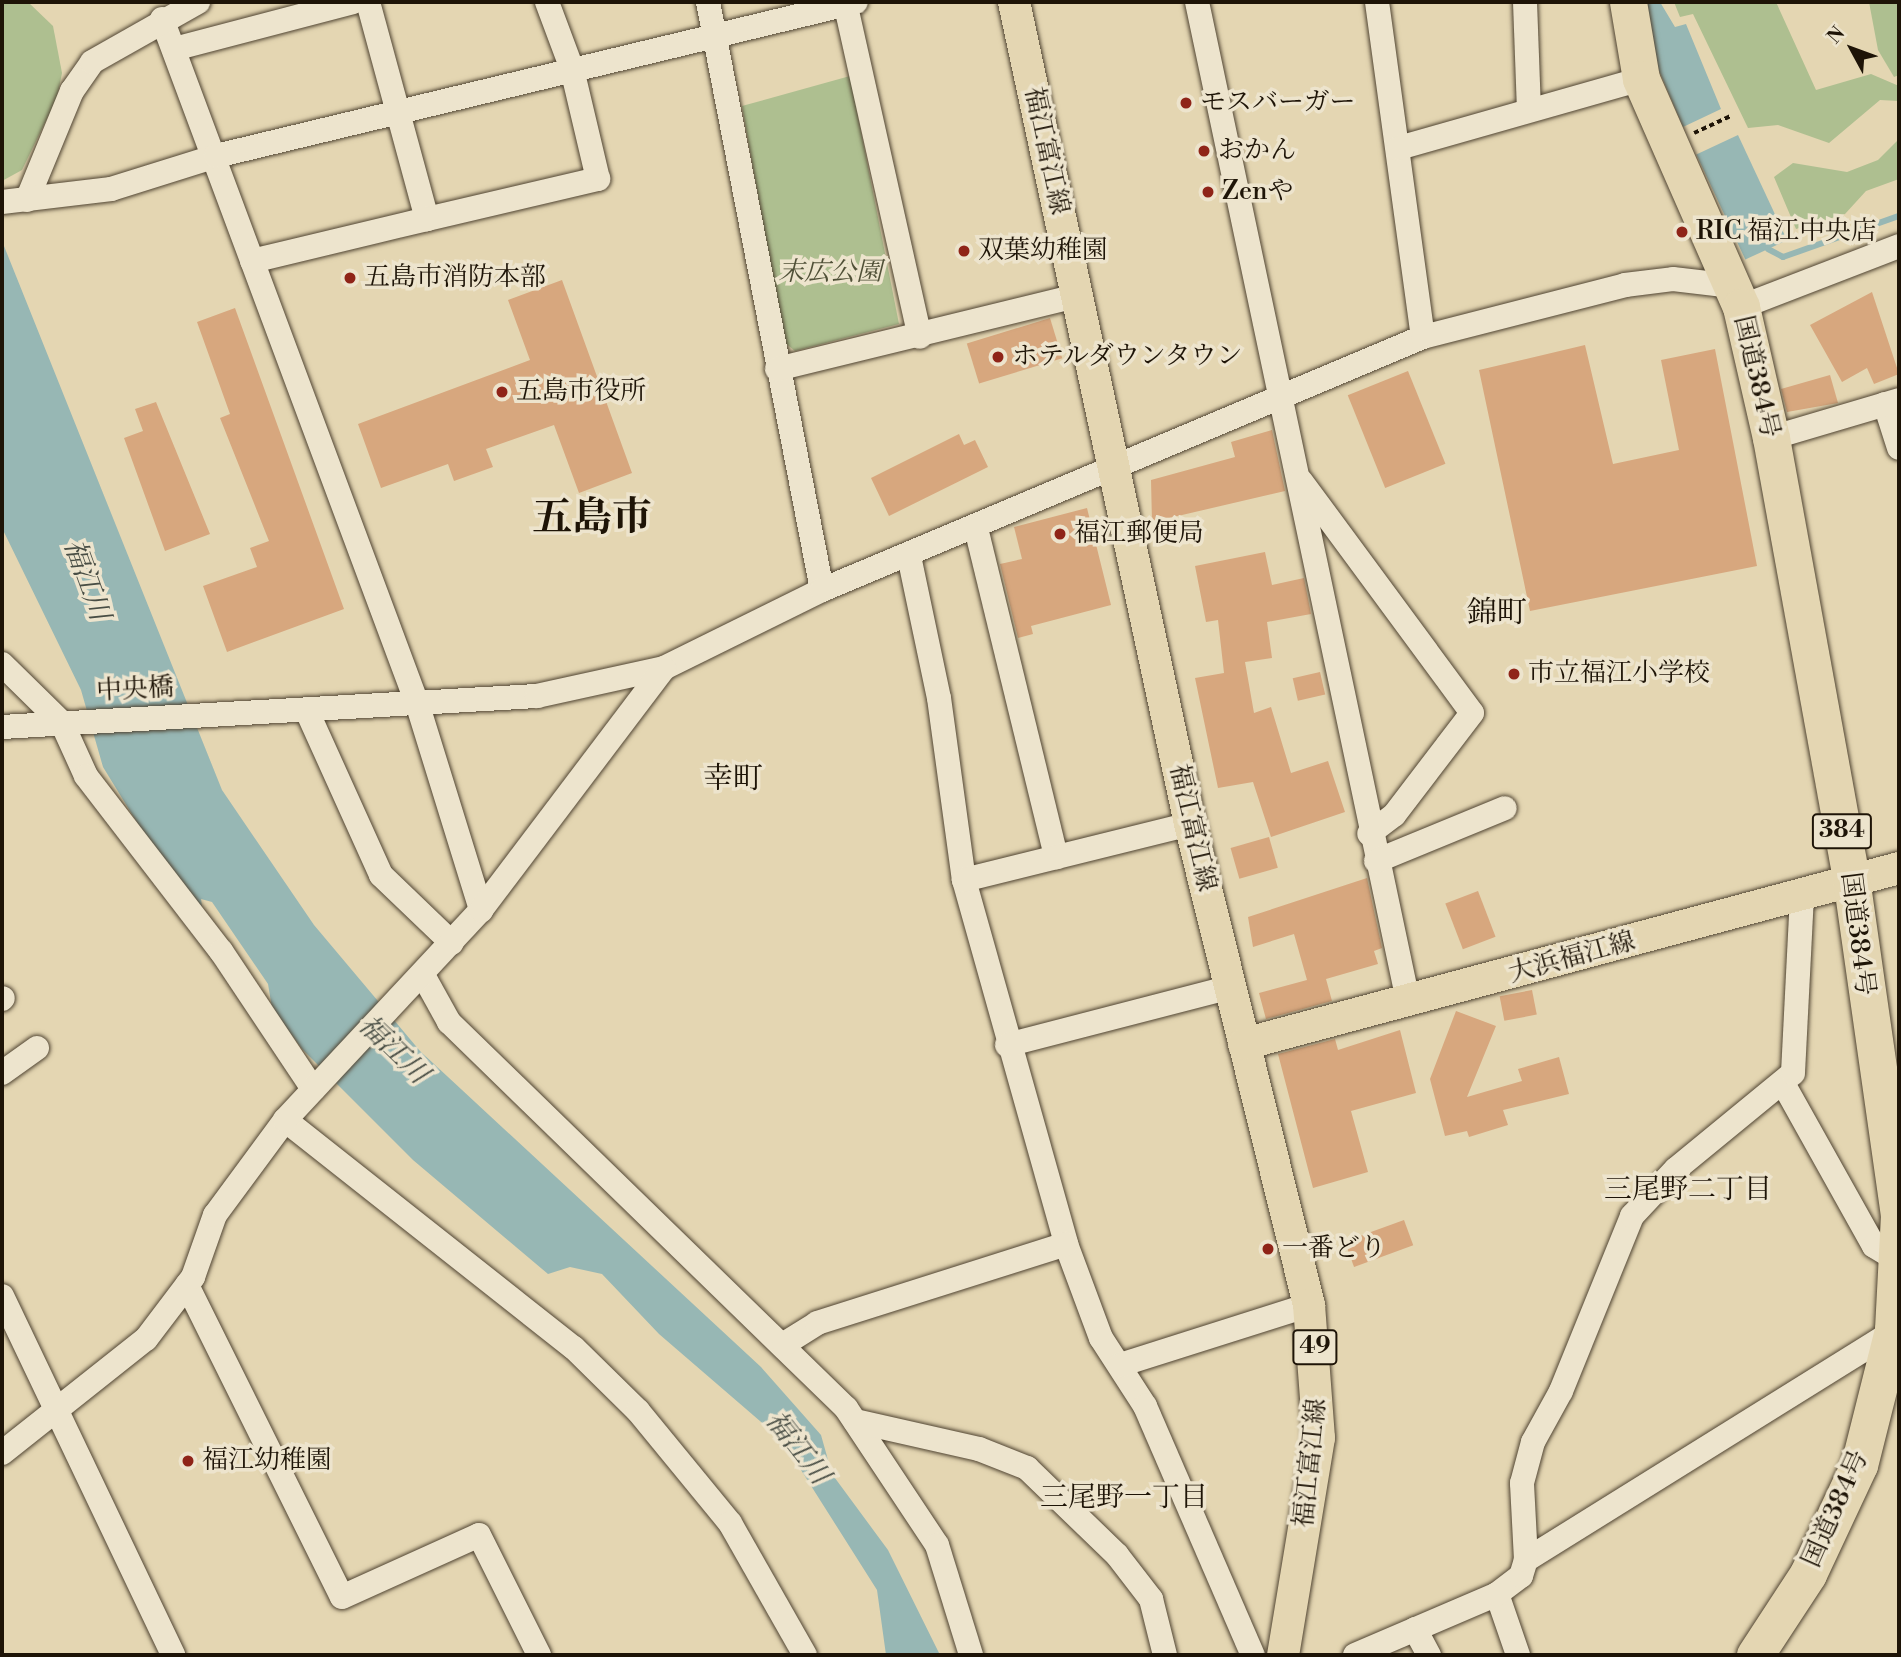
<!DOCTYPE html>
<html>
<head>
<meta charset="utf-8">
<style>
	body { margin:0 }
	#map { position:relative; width:1901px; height:1657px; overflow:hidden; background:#e4d6b2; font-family:"Libre Bodoni","Noto Serif JP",serif }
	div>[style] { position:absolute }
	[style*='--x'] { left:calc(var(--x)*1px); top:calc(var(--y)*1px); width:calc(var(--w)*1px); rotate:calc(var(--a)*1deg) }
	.green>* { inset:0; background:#aebf90 }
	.water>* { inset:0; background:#97b7b4; transform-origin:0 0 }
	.stream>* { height:6px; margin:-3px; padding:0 3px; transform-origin:3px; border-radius:3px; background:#97b7b4 }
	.building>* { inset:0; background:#d7a77e; transform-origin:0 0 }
	.path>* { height:3.5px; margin-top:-1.75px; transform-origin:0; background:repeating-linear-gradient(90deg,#1e1407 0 5px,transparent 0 8.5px) }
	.roads { filter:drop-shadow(0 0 2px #504432) drop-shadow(0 0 2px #504432) }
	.minor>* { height:24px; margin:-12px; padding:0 12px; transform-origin:12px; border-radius:12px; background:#ede4cd }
	.major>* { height:32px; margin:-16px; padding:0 16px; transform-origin:16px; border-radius:16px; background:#e4d6b2 }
	.highway>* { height:37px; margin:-18.5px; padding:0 18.5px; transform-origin:18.5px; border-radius:18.5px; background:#e4d6b2 }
	.dots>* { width:19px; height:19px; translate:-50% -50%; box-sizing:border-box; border:4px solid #ede4cd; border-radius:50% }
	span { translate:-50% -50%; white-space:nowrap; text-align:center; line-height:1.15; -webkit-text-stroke:7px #ede4cd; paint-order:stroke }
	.shield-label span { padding:2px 5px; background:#ede4cd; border:2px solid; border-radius:5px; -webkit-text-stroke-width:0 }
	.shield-label { font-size:24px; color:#1e1407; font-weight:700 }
	.poi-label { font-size:26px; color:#1e1407 }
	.left { translate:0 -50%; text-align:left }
	.street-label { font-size:26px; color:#1e1407 }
	.park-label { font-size:26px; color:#505037; font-style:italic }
	.water-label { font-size:28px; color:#484d44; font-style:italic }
	.neighbourhood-label { font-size:28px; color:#1e1407 }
	.quarter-label { font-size:30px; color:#1e1407 }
	.town-label { font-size:40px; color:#1e1407; font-weight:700 }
	.frame { position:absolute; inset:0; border:4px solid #1e1407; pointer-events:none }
	.north { position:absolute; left:1817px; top:14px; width:70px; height:70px; -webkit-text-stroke:5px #ede4cd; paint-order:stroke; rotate:311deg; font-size:19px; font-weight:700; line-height:28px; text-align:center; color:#1e1407 }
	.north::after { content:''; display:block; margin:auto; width:24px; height:32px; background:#1e1407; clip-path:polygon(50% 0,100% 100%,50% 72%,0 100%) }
</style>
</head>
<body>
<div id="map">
	<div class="green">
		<div style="clip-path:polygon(2px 2px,28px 2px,53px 26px,62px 73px,57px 98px,22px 170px,2px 181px)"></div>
		<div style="clip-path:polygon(1674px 2px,1776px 2px,1816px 90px,1871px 74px,1899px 86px,1899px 101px,1880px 100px,1829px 143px,1778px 125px,1748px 128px,1693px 14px,1680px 17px)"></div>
		<div style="clip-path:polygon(1869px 2px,1899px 2px,1899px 75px,1894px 77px,1878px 50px)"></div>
		<div style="clip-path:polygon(850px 76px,899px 324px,795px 351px,784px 342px,742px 106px)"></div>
		<div style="clip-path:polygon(1899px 139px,1899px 179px,1866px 191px,1845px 214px,1796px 229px,1774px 177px,1793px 163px,1847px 172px,1878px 160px)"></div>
	</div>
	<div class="water">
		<div style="clip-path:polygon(1645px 2px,1660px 2px,1675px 27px,1686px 24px,1721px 109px,1683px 127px,1649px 47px)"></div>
		<div style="left:1738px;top:135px;width:116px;height:46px;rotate:65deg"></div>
		<div style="clip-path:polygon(2px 241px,222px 790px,314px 925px,420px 1051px,761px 1367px,821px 1435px,832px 1474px,888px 1550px,940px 1655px,886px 1655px,877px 1590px,782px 1440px,659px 1334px,602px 1274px,570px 1267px,548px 1274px,413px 1160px,302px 1049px,272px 1008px,268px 984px,212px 902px,201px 899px,203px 914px,163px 865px,103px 767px,81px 690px,2px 528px)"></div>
	</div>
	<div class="stream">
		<div style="--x:1768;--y:249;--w:17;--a:28"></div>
		<div style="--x:1783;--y:257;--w:123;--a:-19.5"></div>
	</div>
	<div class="building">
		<div style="clip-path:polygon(562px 280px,632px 473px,579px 493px,554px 425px,486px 449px,493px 467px,454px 481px,448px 464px,381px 488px,358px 424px,530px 360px,508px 300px)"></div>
		<div style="clip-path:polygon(1872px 292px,1899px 374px,1874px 384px,1867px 368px,1842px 382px,1810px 325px)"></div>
		<div style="clip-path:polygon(235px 308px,344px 609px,227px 652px,203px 586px,257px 567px,250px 548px,269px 541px,220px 418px,230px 414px,197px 322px)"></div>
		<div style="left:1050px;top:318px;width:42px;height:87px;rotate:73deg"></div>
		<div style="clip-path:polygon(1585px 345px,1613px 464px,1679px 450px,1661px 360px,1715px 349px,1757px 566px,1530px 611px,1479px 370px)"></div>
		<div style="left:1408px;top:371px;width:100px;height:65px;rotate:68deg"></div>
		<div style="clip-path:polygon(1830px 375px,1838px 403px,1787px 412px,1781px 389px)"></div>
		<div style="clip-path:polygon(156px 402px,210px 534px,165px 551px,124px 438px,143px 431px,135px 409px)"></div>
		<div style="clip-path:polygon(1272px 430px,1285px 491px,1152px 522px,1151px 480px,1235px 457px,1231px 442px)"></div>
		<div style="clip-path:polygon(959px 434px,964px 445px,975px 440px,988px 467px,889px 516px,871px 478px)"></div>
		<div style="clip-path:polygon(1087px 508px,1111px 605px,1031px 626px,1033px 634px,1018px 638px,1000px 564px,1022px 559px,1014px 527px)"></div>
		<div style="clip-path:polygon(1265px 552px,1272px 585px,1304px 578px,1311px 614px,1267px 622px,1272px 658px,1245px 662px,1254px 713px,1271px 707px,1291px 773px,1328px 761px,1345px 812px,1271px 837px,1253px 782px,1218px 788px,1195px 678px,1224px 673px,1218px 620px,1206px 622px,1195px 566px)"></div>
		<div style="left:1320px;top:672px;width:23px;height:28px;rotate:77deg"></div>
		<div style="left:1269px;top:837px;width:32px;height:40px;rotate:74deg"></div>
		<div style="clip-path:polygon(1367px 878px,1382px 948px,1374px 951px,1378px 964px,1326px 979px,1332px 1001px,1266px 1019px,1259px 993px,1307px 980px,1294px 934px,1253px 947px,1248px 917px)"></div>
		<div style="left:1478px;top:891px;width:49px;height:35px;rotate:69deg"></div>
		<div style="left:1532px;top:990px;width:25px;height:33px;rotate:79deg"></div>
		<div style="clip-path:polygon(1456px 1011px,1496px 1026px,1467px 1097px,1522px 1081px,1518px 1069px,1559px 1057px,1569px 1094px,1503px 1110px,1508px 1125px,1469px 1137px,1467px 1131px,1445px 1136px,1430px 1079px)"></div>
		<div style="clip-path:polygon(1400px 1030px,1416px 1093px,1351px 1111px,1368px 1172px,1313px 1188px,1278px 1054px,1335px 1039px,1338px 1050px)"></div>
		<div style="left:1404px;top:1220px;width:27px;height:63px;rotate:70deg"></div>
	</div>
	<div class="path">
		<div style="--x:1694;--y:133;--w:40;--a:-25"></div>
	</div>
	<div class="roads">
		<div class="minor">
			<div style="--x:368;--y:2;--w:225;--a:74.8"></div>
			<div style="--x:427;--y:219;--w:176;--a:-13.2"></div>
			<div style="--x:598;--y:179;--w:113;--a:-103.3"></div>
			<div style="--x:572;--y:69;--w:72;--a:-110.5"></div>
			<div style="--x:708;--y:2;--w:599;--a:79.03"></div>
			<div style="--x:845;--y:2;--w:343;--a:77.4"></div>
			<div style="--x:1197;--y:2;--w:1021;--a:78.07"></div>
			<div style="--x:1377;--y:2;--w:338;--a:82.2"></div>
			<div style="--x:1525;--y:2;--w:107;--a:87.9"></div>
			<div style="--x:162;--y:19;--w:733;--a:69.56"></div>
			<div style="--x:418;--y:706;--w:214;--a:72.8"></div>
			<div style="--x:174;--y:49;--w:185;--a:-14.7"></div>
			<div style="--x:1399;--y:148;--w:252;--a:-15.9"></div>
			<div style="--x:27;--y:200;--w:118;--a:-67.6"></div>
			<div style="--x:72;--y:91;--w:35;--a:-55"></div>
			<div style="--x:92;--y:62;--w:122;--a:-29.5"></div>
			<div style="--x:2;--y:202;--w:110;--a:-6.8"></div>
			<div style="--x:111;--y:189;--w:110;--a:-17.4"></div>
			<div style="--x:216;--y:156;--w:658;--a:-13.53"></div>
			<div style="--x:252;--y:261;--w:180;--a:-13.5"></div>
			<div style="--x:1741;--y:307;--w:169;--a:-21.1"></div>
			<div style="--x:777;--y:369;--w:308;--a:-13.7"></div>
			<div style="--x:1885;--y:404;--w:46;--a:72.3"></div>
			<div style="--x:1771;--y:438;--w:134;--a:-16.5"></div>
			<div style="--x:1301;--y:481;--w:288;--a:53.6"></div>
			<div style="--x:1472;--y:713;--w:128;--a:127.4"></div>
			<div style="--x:1394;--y:815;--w:31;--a:143"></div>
			<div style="--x:976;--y:528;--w:339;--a:76.3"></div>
			<div style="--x:909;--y:556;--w:145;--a:78.1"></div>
			<div style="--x:939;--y:698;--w:184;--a:82.2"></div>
			<div style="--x:964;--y:880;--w:378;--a:74.3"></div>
			<div style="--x:1066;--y:1244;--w:100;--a:69.6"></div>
			<div style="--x:1101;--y:1338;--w:81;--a:57.1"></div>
			<div style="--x:1145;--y:1406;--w:271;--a:66.6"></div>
			<div style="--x:2;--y:664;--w:84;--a:44.5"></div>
			<div style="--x:62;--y:723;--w:58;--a:65.6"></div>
			<div style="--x:86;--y:776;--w:221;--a:52.4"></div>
			<div style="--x:221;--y:951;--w:166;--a:56.3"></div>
			<div style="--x:307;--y:711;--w:180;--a:65.7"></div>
			<div style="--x:381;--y:875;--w:98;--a:43.8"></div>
			<div style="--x:2;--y:727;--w:536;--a:-3.32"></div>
			<div style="--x:537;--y:696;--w:130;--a:-12.4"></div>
			<div style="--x:664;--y:668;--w:176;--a:-26.3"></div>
			<div style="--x:822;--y:590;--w:652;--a:-22.83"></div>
			<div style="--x:1423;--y:337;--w:209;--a:-14.4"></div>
			<div style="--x:1625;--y:285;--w:48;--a:-7.1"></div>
			<div style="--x:1673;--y:279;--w:60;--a:6.7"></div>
			<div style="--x:1376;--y:861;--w:139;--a:-22.3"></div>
			<div style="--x:964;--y:880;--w:233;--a:-13.9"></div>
			<div style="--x:423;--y:975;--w:54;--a:61"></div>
			<div style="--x:449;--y:1022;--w:554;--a:44.2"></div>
			<div style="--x:846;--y:1408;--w:164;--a:56.4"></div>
			<div style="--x:937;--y:1545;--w:115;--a:72.8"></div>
			<div style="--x:2;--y:999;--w:1;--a:-45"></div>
			<div style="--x:1007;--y:1045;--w:231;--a:-14.5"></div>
			<div style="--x:2;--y:1073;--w:43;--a:-35.5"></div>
			<div style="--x:1784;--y:1085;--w:184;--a:60.8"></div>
			<div style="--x:1874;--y:1246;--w:27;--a:31"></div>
			<div style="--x:285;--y:1120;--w:368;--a:38.3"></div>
			<div style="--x:574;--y:1348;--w:90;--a:44.5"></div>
			<div style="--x:638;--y:1411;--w:145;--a:50.6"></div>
			<div style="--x:730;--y:1523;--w:152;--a:60.4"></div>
			<div style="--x:187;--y:1285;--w:348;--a:63.6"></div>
			<div style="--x:342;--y:1597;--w:150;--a:-24.3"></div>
			<div style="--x:479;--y:1535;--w:134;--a:63.4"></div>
			<div style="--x:2;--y:1296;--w:398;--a:64.5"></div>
			<div style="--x:784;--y:1344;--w:39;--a:-32"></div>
			<div style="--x:817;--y:1323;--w:261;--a:-17.6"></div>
			<div style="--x:1120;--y:1365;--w:198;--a:-17.6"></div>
			<div style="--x:855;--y:1421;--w:127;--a:12.7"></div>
			<div style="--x:979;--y:1449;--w:52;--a:21.6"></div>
			<div style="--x:1027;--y:1468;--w:125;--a:44"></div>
			<div style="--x:1117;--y:1555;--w:56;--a:52.3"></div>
			<div style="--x:1151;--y:1599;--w:58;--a:76"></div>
			<div style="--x:2;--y:1453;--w:184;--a:-38.4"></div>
			<div style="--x:146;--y:1339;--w:78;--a:-52.8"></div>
			<div style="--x:193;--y:1277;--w:66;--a:-70.5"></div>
			<div style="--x:215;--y:1215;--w:118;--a:-53.6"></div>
			<div style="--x:285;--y:1120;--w:287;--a:-47"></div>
			<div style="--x:481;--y:910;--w:303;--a:-52.9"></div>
			<div style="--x:1526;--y:1560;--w:439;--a:-31.9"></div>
			<div style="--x:1497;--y:1594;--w:65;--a:71"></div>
			<div style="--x:1415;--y:1629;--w:30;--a:62"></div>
			<div style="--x:1355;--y:1655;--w:155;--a:-23.2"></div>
			<div style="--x:1497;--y:1594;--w:30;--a:-37"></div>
			<div style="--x:1521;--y:1576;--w:17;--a:-73"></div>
			<div style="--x:1526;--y:1560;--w:77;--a:-93"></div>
			<div style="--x:1522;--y:1483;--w:42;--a:-75"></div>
			<div style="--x:1533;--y:1442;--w:58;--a:-61.2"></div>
			<div style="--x:1561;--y:1391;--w:189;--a:-67.9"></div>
			<div style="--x:1632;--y:1216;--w:64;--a:-46.9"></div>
			<div style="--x:1676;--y:1169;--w:151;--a:-39.4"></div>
			<div style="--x:1793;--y:1073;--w:176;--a:-87.1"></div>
		</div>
		<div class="major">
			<div style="--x:1014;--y:2;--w:841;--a:77.91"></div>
			<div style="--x:1190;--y:824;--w:496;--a:76.1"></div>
			<div style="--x:1309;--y:1305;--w:133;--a:85.7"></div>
			<div style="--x:1319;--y:1438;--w:220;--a:99.4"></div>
			<div style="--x:1244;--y:1044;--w:678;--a:-15.04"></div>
		</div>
		<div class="highway">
			<div style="--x:1628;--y:2;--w:78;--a:80.4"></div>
			<div style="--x:1641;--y:79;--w:249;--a:66.3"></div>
			<div style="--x:1741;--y:307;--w:134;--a:77.1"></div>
			<div style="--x:1771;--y:438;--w:454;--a:79.7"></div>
			<div style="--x:1852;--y:885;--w:333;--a:81.9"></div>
			<div style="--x:1899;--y:1215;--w:115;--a:93"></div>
			<div style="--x:1893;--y:1330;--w:139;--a:104.1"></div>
			<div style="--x:1859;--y:1465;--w:120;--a:115.1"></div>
			<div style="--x:1808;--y:1574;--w:97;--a:123.2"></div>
		</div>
	</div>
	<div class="dots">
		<div style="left:1186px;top:103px;background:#8f2418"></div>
		<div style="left:1204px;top:151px;background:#8f2418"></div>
		<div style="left:1208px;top:192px;background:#8f2418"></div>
		<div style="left:1682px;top:232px;background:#8f2418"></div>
		<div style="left:964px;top:251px;background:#8f2418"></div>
		<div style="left:350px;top:278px;background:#8f2418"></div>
		<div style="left:998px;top:357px;background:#8f2418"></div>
		<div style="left:502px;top:392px;background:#8f2418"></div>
		<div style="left:1060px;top:534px;background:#8f2418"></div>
		<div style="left:1514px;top:674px;background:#8f2418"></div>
		<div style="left:1268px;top:1249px;background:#8f2418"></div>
		<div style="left:188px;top:1461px;background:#8f2418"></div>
	</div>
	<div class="shield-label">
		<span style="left:1842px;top:831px">384</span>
		<span style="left:1315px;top:1347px">49</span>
	</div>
	<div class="poi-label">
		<span class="left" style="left:1200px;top:103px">モスバーガー</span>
		<span class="left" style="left:1218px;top:151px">おかん</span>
		<span class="left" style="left:1222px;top:192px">Zenや</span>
		<span class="left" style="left:1696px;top:232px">RIC 福江中央店</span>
		<span class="left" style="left:978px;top:251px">双葉幼稚園</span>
		<span class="left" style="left:364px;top:278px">五島市消防本部</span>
		<span class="left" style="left:1012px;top:357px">ホテルダウンタウン</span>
		<span class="left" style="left:516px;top:392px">五島市役所</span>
		<span class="left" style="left:1074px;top:534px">福江郵便局</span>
		<span class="left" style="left:1528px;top:674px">市立福江小学校</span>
		<span class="left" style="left:1282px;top:1249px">一番どり</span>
		<span class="left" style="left:202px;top:1461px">福江幼稚園</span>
	</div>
	<div class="street-label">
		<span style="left:1046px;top:151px;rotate:78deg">福江富江線</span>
		<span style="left:1756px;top:377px;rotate:77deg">国道384号</span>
		<span style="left:135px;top:690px;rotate:-3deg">中央橋</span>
		<span style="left:1192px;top:828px;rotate:77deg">福江富江線</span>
		<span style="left:1857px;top:934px;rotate:83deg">国道384号</span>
		<span style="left:1572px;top:958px;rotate:-15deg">大浜福江線</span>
		<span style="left:1311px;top:1463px;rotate:-84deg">福江富江線</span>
		<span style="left:1836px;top:1509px;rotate:-66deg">国道384号</span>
	</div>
	<div class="park-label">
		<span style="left:830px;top:273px">末広公園</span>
	</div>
	<div class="water-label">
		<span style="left:86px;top:580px;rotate:70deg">福江川</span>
		<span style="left:393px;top:1050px;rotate:44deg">福江川</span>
		<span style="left:797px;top:1448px;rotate:52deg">福江川</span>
	</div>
	<div class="neighbourhood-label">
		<span style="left:1688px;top:1190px">三尾野二丁目</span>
		<span style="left:1124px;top:1498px">三尾野一丁目</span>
	</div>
	<div class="quarter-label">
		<span style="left:1497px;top:613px">錦町</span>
		<span style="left:733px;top:779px">幸町</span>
	</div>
	<div class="town-label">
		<span style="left:592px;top:518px">五島市</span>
	</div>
	<div class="frame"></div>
	<div class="north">N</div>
</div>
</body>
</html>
